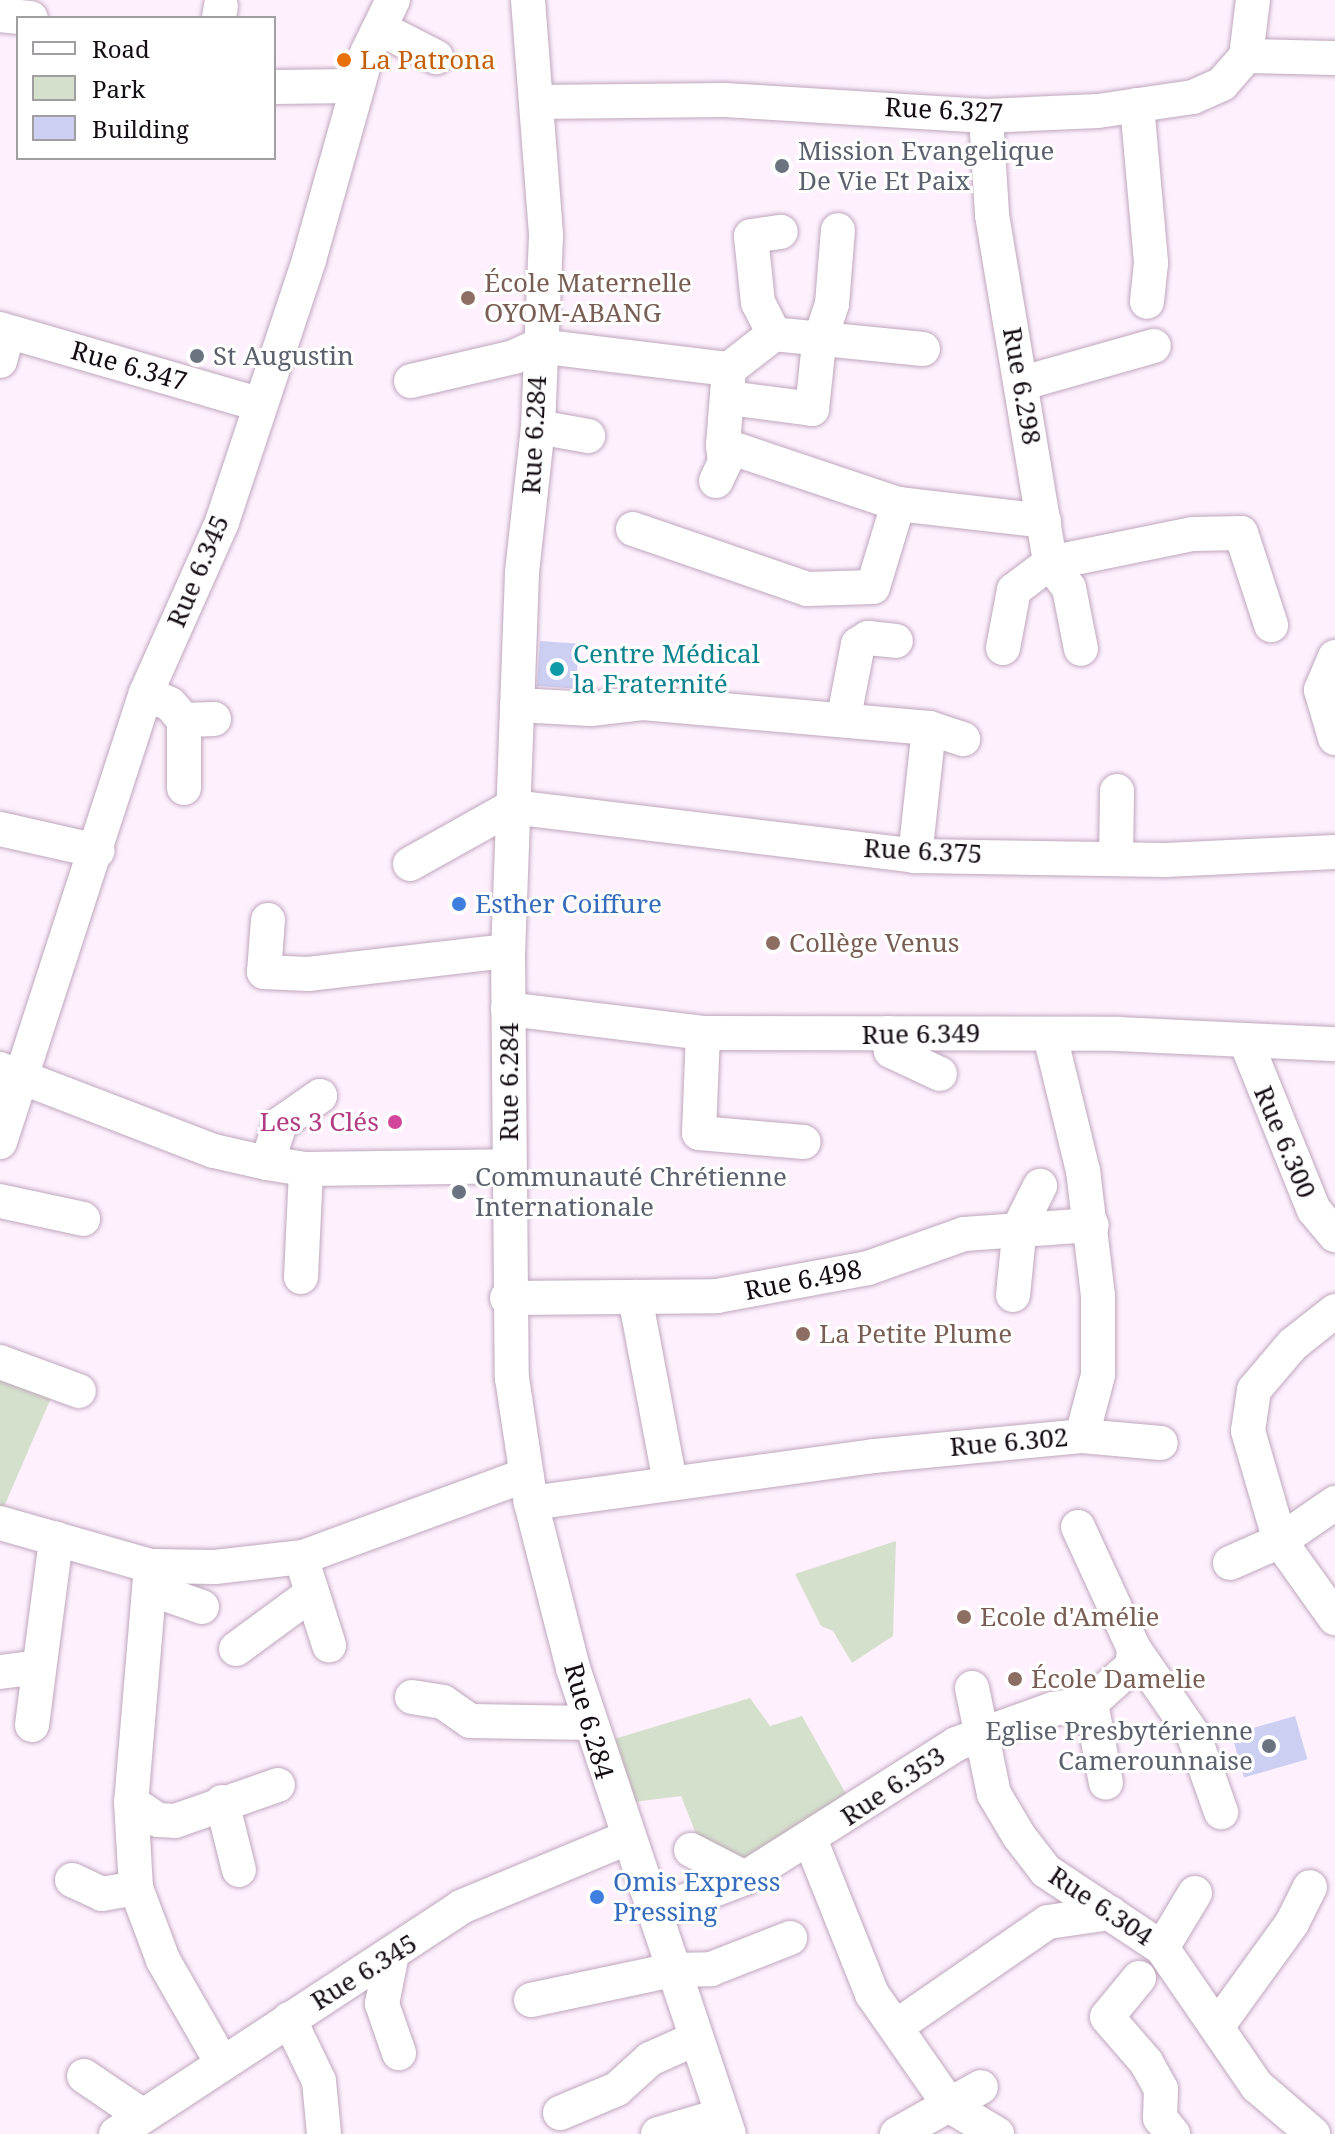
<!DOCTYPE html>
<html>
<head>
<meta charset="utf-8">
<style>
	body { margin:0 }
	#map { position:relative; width:1335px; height:2134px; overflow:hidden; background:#fef0fd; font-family:"Noto Serif",serif }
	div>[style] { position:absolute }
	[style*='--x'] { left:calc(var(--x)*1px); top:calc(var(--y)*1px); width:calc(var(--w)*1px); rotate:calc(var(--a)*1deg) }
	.green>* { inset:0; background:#d5e0cc }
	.building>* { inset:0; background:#cccff2; transform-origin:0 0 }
	.roads { filter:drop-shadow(0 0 2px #bea7bc) drop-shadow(0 0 2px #bea7bc) }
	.minor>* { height:34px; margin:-17px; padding:0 17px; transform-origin:17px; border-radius:17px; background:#fff }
	.dots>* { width:22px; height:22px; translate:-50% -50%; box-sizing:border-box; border:4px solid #fff; border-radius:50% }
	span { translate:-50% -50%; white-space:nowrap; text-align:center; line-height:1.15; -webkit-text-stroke:6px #fff; paint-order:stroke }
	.food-label { font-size:26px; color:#c56008 }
	.left { translate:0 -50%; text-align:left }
	.street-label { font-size:26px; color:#150d14 }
	.worship-label { font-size:26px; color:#5b616d }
	.right { translate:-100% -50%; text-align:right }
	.education-label { font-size:26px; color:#785e54 }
	.culture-label { font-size:26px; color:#0d838f }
	.shop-label { font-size:26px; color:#366cbe }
	.hotel-label { font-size:26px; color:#b23c85 }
	.legend { position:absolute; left:16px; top:16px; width:260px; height:144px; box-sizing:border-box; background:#fff; border:2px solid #a19ea1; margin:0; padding:10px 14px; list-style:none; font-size:24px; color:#150d14 }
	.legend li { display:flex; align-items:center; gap:16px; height:40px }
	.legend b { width:40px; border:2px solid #a19ea1 }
</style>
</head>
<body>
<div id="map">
	<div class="green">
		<div style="clip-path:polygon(0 1379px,51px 1398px,0 1516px)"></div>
		<div style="clip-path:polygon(896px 1541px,893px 1636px,852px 1663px,833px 1631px,821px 1626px,795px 1574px)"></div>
		<div style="clip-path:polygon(750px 1698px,770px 1726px,802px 1716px,850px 1801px,745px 1867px,710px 1869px,681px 1796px,634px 1802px,614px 1739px)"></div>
	</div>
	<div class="building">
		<div style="left:540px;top:641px;width:39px;height:45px;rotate:4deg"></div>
		<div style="left:1295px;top:1716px;width:45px;height:66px;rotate:74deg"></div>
	</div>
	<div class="roads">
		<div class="minor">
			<div style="--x:528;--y:0;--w:237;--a:85.6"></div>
			<div style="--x:546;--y:236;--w:191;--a:92.4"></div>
			<div style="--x:538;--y:427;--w:147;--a:96.3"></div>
			<div style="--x:522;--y:573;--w:378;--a:92.1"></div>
			<div style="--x:508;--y:951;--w:427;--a:89.5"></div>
			<div style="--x:512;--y:1378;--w:126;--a:81.4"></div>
			<div style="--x:531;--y:1503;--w:170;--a:75.7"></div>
			<div style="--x:573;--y:1668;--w:491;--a:71.5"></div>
			<div style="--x:0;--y:15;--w:31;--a:6"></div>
			<div style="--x:219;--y:18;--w:12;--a:-81"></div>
			<div style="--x:381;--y:29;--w:62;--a:27"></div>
			<div style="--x:1246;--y:56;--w:89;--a:1.3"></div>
			<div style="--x:274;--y:87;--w:82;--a:-0.7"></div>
			<div style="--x:536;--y:102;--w:189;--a:-0.6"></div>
			<div style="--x:725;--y:100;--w:261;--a:3.5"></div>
			<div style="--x:986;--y:116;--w:112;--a:-2.6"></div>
			<div style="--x:1098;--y:111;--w:96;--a:-8.4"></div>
			<div style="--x:1193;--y:97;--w:32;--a:-24"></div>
			<div style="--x:1222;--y:84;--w:37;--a:-49"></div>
			<div style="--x:1246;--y:56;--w:56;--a:-82.9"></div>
			<div style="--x:1137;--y:105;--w:159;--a:84.9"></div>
			<div style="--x:1151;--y:263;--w:39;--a:96"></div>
			<div style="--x:986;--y:116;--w:99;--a:86.5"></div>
			<div style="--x:992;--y:215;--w:353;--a:80.5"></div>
			<div style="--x:1050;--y:563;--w:31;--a:53"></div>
			<div style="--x:1069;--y:588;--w:62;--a:78.9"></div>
			<div style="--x:0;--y:329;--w:269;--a:16.2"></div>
			<div style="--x:774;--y:334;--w:35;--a:-117"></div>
			<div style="--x:758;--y:303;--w:67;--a:-96"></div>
			<div style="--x:751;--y:236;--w:30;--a:-8"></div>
			<div style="--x:923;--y:349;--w:150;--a:-174.3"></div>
			<div style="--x:774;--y:334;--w:57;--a:142.1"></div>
			<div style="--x:729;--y:369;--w:76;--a:94.5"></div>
			<div style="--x:723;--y:445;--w:185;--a:18.6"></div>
			<div style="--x:898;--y:504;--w:147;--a:6.6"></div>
			<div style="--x:0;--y:361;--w:30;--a:-75"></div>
			<div style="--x:411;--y:381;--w:106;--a:-13.1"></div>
			<div style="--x:514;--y:357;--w:26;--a:-25"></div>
			<div style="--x:538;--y:346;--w:192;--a:6.9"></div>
			<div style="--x:1023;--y:383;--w:136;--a:-15.8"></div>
			<div style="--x:729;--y:398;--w:84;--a:7.5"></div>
			<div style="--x:812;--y:409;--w:66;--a:-83.9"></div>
			<div style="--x:819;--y:343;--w:41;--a:-71.6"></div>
			<div style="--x:832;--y:304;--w:74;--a:-85.4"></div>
			<div style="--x:538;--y:427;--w:51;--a:10.2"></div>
			<div style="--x:716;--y:481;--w:21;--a:-65"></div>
			<div style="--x:725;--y:462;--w:17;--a:-97"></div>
			<div style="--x:633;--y:529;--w:184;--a:19"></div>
			<div style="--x:807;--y:589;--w:66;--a:-1.7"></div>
			<div style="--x:873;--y:587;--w:87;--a:-73.2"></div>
			<div style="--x:1003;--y:648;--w:59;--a:-79.3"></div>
			<div style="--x:1014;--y:590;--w:45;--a:-36.9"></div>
			<div style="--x:1050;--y:563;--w:146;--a:-11.5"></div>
			<div style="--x:1193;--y:534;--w:48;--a:-1.2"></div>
			<div style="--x:1241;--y:533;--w:97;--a:71.9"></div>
			<div style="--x:1335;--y:657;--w:36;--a:113"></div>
			<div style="--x:1321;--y:690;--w:50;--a:73.7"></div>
			<div style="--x:146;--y:693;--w:26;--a:25"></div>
			<div style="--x:170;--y:704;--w:21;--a:49"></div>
			<div style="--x:184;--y:720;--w:68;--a:90"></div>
			<div style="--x:517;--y:705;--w:74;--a:3.1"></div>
			<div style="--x:591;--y:709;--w:52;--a:-6.6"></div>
			<div style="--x:643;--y:703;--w:287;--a:5"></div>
			<div style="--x:929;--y:728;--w:129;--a:96.2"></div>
			<div style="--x:844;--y:717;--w:74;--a:-79.1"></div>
			<div style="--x:858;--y:644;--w:12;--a:-31"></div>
			<div style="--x:868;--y:638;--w:28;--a:6"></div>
			<div style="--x:184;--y:720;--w:30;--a:-2"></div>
			<div style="--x:929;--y:728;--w:36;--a:18"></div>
			<div style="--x:0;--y:829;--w:100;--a:12.7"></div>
			<div style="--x:1116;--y:858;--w:67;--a:-89.1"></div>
			<div style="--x:410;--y:864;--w:117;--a:-29.2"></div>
			<div style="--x:512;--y:807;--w:406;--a:6.9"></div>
			<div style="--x:915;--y:856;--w:250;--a:0.9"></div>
			<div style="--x:1165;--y:860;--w:170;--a:-2.7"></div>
			<div style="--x:268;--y:920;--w:52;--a:94.4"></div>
			<div style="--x:264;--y:972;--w:44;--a:2.6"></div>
			<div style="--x:308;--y:974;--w:201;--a:-6.6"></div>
			<div style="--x:508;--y:1009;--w:196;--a:7"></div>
			<div style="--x:703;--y:1033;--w:416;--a:0.1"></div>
			<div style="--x:1119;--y:1034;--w:216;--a:2.7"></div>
			<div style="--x:703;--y:1033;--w:100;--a:92.3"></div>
			<div style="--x:699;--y:1133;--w:105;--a:4.9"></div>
			<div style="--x:889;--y:1033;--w:18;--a:84"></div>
			<div style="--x:891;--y:1051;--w:54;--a:25.1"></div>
			<div style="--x:1246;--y:1042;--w:181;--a:68"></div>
			<div style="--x:1314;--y:1210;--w:33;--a:50"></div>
			<div style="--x:0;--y:1069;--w:229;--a:21"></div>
			<div style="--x:214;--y:1151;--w:54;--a:12.8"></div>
			<div style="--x:267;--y:1163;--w:39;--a:9"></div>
			<div style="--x:306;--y:1169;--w:203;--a:-0.8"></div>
			<div style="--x:0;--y:1142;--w:472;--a:-72"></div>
			<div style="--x:146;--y:693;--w:187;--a:-66"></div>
			<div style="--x:222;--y:522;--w:276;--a:-71.6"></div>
			<div style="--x:309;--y:260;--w:215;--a:-74.3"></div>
			<div style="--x:367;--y:53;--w:59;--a:-63.9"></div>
			<div style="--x:267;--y:1163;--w:41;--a:-71.6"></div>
			<div style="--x:280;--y:1124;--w:49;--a:-35"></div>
			<div style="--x:0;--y:1201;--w:85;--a:12.2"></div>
			<div style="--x:301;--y:1277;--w:108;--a:-87.3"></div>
			<div style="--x:1013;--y:1295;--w:69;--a:-84.2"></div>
			<div style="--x:1020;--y:1226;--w:45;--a:-63.4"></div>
			<div style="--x:635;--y:1297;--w:188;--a:79.3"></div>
			<div style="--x:507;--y:1298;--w:210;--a:-0.5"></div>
			<div style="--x:717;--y:1296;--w:154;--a:-10.5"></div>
			<div style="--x:868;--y:1268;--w:102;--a:-19.5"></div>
			<div style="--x:964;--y:1234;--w:128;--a:-4"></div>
			<div style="--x:1335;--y:1311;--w:53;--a:141.8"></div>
			<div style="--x:1293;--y:1344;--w:60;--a:130.3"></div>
			<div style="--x:1254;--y:1390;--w:41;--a:98.3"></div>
			<div style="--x:1248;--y:1431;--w:115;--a:73.8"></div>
			<div style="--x:1280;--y:1541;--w:95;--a:54.5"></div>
			<div style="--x:0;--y:1362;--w:84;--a:20.2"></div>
			<div style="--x:1082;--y:1436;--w:79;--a:5.1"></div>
			<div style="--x:531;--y:1503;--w:346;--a:-7.8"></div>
			<div style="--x:874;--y:1456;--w:209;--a:-5.5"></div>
			<div style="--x:1082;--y:1436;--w:63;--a:-75.3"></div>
			<div style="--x:1098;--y:1375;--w:79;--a:-90"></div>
			<div style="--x:1098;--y:1296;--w:126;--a:-96.8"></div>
			<div style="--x:1083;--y:1171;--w:139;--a:-103.7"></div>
			<div style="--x:0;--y:1523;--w:157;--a:15.9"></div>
			<div style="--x:151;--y:1566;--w:64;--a:0.9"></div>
			<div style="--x:215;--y:1567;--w:89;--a:-6.5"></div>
			<div style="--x:303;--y:1557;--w:238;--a:-20.2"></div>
			<div style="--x:1078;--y:1527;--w:134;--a:65.3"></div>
			<div style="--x:1134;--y:1649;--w:106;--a:55.4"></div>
			<div style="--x:1194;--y:1736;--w:81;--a:70.4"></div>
			<div style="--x:1230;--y:1563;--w:55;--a:-23.7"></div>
			<div style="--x:1280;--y:1541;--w:67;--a:-34.6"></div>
			<div style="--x:151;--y:1566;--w:237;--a:94.8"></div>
			<div style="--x:131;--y:1802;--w:32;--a:34"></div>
			<div style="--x:158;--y:1820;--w:17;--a:3"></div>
			<div style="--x:175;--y:1821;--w:109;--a:-19.3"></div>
			<div style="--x:306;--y:1573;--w:76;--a:72.3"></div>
			<div style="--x:151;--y:1589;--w:54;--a:19.4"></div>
			<div style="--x:236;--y:1649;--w:93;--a:-36.3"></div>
			<div style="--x:0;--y:1672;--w:39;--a:-7"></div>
			<div style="--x:972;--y:1688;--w:108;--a:78.3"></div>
			<div style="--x:994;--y:1794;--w:49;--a:59.2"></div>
			<div style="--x:1019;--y:1836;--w:44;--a:52.4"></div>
			<div style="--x:1046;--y:1871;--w:139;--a:33.6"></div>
			<div style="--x:412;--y:1697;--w:31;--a:9"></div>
			<div style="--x:443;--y:1702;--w:33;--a:35"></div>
			<div style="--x:470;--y:1721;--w:120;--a:1"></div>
			<div style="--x:1091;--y:1703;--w:81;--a:79.4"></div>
			<div style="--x:32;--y:1725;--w:188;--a:-82.6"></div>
			<div style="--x:222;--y:1802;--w:70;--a:76"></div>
			<div style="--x:810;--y:1839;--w:167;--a:68.2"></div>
			<div style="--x:872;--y:1994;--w:136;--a:55.1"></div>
			<div style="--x:950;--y:2106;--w:55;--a:30.8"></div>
			<div style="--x:691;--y:1850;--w:61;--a:27.4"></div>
			<div style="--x:72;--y:1880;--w:33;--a:25"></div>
			<div style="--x:102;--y:1894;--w:35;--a:-10"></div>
			<div style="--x:136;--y:1888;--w:86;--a:-93.3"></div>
			<div style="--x:136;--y:1888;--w:77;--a:69.4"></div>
			<div style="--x:163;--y:1960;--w:119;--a:60.2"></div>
			<div style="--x:1195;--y:1893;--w:64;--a:121"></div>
			<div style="--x:1162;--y:1948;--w:168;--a:55.5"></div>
			<div style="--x:1257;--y:2086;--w:74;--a:40.6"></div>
			<div style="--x:654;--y:1913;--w:97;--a:-21"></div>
			<div style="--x:745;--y:1878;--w:250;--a:-32.4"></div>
			<div style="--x:956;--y:1744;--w:103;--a:-19.8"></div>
			<div style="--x:1053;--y:1709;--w:38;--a:-9"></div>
			<div style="--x:1091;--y:1703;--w:55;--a:-42.1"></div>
			<div style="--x:1132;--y:1666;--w:17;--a:-83"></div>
			<div style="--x:392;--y:1954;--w:51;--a:101.3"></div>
			<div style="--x:382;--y:2004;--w:52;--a:70.9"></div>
			<div style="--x:1139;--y:1978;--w:50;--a:129.4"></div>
			<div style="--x:1107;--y:2017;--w:60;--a:49.1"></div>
			<div style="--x:1146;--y:2062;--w:31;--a:61"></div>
			<div style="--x:1161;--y:2089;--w:29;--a:92"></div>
			<div style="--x:1160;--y:2118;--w:21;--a:51"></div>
			<div style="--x:531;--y:2000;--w:144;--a:-12"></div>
			<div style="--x:672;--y:1970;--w:39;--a:-1"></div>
			<div style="--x:711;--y:1969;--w:85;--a:-21.4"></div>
			<div style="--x:289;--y:2019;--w:69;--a:64.2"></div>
			<div style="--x:319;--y:2081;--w:53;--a:84.6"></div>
			<div style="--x:1219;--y:2024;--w:125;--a:-54.1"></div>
			<div style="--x:1292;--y:1923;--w:40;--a:-63.4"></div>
			<div style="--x:897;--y:2026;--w:183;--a:-34.6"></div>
			<div style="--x:1048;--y:1922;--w:63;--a:-8.3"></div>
			<div style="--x:84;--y:2076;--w:71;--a:34.1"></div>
			<div style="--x:560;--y:2113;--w:62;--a:-22.8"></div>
			<div style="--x:617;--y:2089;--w:45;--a:-42.3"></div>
			<div style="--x:650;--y:2059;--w:49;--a:-24"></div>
			<div style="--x:116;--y:2134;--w:413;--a:-33.3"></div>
			<div style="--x:461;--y:1907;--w:180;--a:-22.6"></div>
			<div style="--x:658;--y:2134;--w:67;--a:-16.5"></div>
			<div style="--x:897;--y:2134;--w:96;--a:-29.2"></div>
		</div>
	</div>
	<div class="dots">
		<div style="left:344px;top:60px;background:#e8710a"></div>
		<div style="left:782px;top:166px;background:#6b7280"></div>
		<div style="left:468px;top:298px;background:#8d6e63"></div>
		<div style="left:197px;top:356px;background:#6b7280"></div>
		<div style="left:557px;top:669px;background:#0f9aa8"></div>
		<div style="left:459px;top:904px;background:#3f7fe0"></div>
		<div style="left:773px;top:943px;background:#8d6e63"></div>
		<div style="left:395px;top:1122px;background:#d1479c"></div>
		<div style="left:459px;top:1192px;background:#6b7280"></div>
		<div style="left:803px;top:1334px;background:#8d6e63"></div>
		<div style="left:964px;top:1617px;background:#8d6e63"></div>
		<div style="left:1015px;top:1679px;background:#8d6e63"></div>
		<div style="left:1269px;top:1746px;background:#6b7280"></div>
		<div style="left:597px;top:1897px;background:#3f7fe0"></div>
	</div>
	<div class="food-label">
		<span class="left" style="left:360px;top:60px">La Patrona</span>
	</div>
	<div class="street-label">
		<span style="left:944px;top:110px;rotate:3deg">Rue 6.327</span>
		<span style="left:129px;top:366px;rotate:16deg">Rue 6.347</span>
		<span style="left:1022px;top:386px;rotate:80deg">Rue 6.298</span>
		<span style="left:534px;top:435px;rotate:-87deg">Rue 6.284</span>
		<span style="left:198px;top:571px;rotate:-67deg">Rue 6.345</span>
		<span style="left:923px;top:851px;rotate:3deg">Rue 6.375</span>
		<span style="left:921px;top:1034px;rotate:-1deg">Rue 6.349</span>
		<span style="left:509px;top:1082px;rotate:-90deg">Rue 6.284</span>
		<span style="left:1285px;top:1142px;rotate:67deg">Rue 6.300</span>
		<span style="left:803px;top:1280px;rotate:-11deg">Rue 6.498</span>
		<span style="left:1009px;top:1442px;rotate:-5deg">Rue 6.302</span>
		<span style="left:589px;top:1721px;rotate:74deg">Rue 6.284</span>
		<span style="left:893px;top:1786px;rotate:-34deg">Rue 6.353</span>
		<span style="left:1101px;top:1906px;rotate:34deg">Rue 6.304</span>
		<span style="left:364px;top:1972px;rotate:-32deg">Rue 6.345</span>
	</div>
	<div class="worship-label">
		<span class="left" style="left:798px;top:166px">Mission Evangelique<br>De Vie Et Paix</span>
		<span class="left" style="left:213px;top:356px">St Augustin</span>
		<span class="left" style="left:475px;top:1192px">Communauté Chrétienne<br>Internationale</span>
		<span class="right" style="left:1253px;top:1746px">Eglise Presbytérienne<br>Camerounnaise</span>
	</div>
	<div class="education-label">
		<span class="left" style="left:484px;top:298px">École Maternelle<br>OYOM-ABANG</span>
		<span class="left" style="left:789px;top:943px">Collège Venus</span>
		<span class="left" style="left:819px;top:1334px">La Petite Plume</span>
		<span class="left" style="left:980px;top:1617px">Ecole d'Amélie</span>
		<span class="left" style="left:1031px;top:1679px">École Damelie</span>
	</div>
	<div class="culture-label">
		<span class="left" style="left:573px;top:669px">Centre Médical<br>la Fraternité</span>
	</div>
	<div class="shop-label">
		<span class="left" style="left:475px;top:904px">Esther Coiffure</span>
		<span class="left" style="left:613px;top:1897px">Omis Express<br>Pressing</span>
	</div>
	<div class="hotel-label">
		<span class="right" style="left:379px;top:1122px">Les 3 Clés</span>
	</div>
	<ul class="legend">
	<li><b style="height:10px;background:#fff"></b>Road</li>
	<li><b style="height:22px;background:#d5e0cc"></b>Park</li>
	<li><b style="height:22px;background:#cccff2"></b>Building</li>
	</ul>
</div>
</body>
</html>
